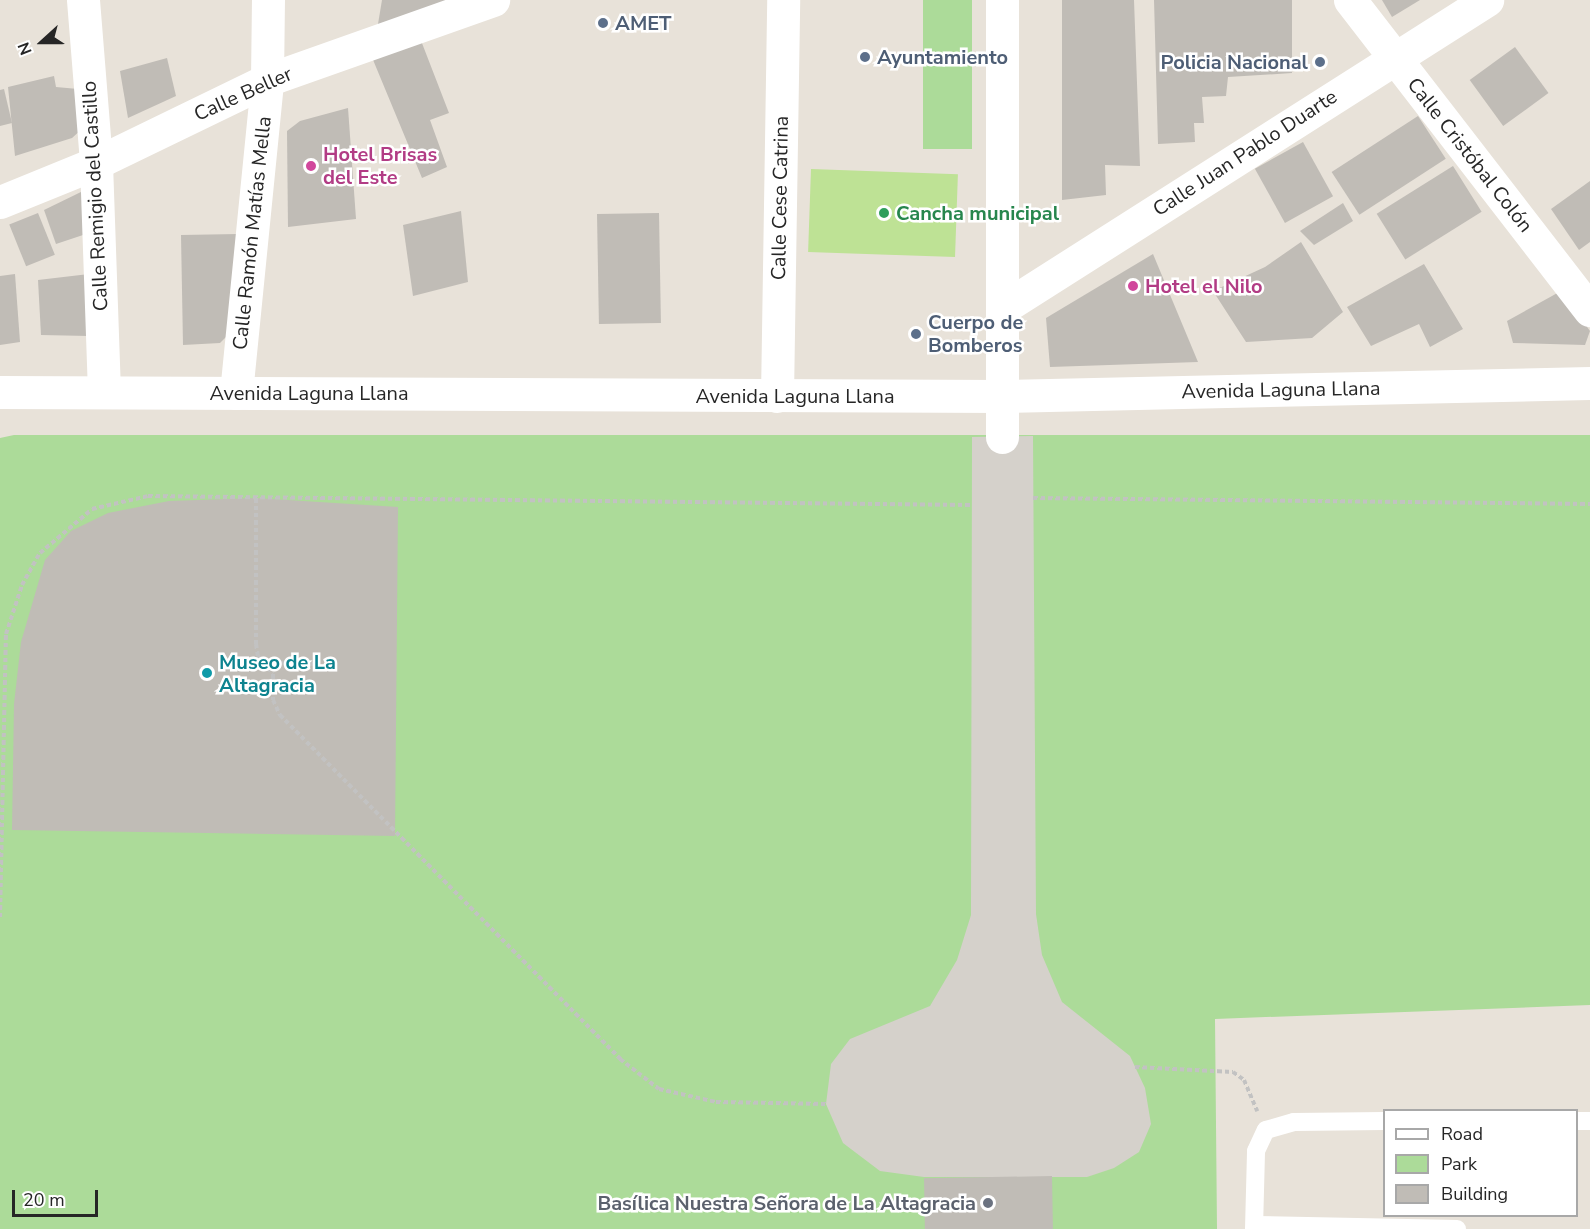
<!DOCTYPE html>
<html>
<head>
<meta charset="utf-8">
<style>
	body { margin:0 }
	#map { position:relative; width:1590px; height:1229px; overflow:hidden; background:#e8e2d9; font-family:"Nunito Sans",sans-serif }
	div>[style] { position:absolute }
	[style*='--x'] { left:calc(var(--x)*1px); top:calc(var(--y)*1px); width:calc(var(--w)*1px); rotate:calc(var(--a)*1deg) }
	.green>* { inset:0; background:#acdb99; transform-origin:0 0 }
	.pitch>* { inset:0; background:#bee295; transform-origin:0 0 }
	.plaza>* { inset:0; background:#d5d1cb }
	.building>* { inset:0; background:#c0bcb6; transform-origin:0 0 }
	.path>* { height:4px; margin-top:-2px; transform-origin:0; background:repeating-linear-gradient(90deg,#c2c2c2 0 4.5px,transparent 0 7.5px) }
	.lane>* { height:18px; margin:-9px; padding:0 9px; transform-origin:9px; border-radius:9px; background:#fff }
	.street>* { height:33px; margin:-16.5px; padding:0 16.5px; transform-origin:16.5px; border-radius:16.5px; background:#fff }
	.secondary>* { height:33px; margin:-16.5px; padding:0 16.5px; transform-origin:16.5px; border-radius:16.5px; background:#fff }
	.dots>* { width:16px; height:16px; translate:-50% -50%; box-sizing:border-box; border:3px solid #fff; border-radius:50% }
	span { translate:-50% -50%; white-space:nowrap; text-align:center; line-height:1.15; -webkit-text-stroke:5px #fff; paint-order:stroke }
	.service-label { font-size:20px; color:#4e5e75; font-weight:700 }
	.left { translate:0 -50%; text-align:left }
	.right { translate:-100% -50%; text-align:right }
	.street-label { font-size:20px; color:#262626 }
	.hotel-label { font-size:20px; color:#b23c85; font-weight:700 }
	.leisure-label { font-size:20px; color:#27864d; font-weight:700 }
	.culture-label { font-size:20px; color:#0d838f; font-weight:700 }
	.worship-label { font-size:20px; color:#5b616d; font-weight:700 }
	.legend { position:absolute; left:1383px; top:1109px; width:195px; height:108px; box-sizing:border-box; background:#fff; border:2px solid #a8a8a8; margin:0; padding:8px 10px; list-style:none; font-size:18px; color:#262626 }
	.legend li { display:flex; align-items:center; gap:12px; height:30px }
	.legend b { width:30px; border:2px solid #a8a8a8 }
	.north { position:absolute; left:12px; top:12px; width:60px; height:60px; -webkit-text-stroke:4px #fff; paint-order:stroke; rotate:249deg; font-size:16px; font-weight:700; line-height:24px; text-align:center; color:#262626 }
	.north::after { content:''; display:block; margin:auto; width:21px; height:27px; background:#262626; clip-path:polygon(50% 0,100% 100%,50% 72%,0 100%) }
	.scale { position:absolute; left:12px; top:1190px; width:86px; height:27px; box-sizing:border-box; border:3px solid #262626; border-top:0; padding-left:8px; font-size:18px; line-height:21px; white-space:nowrap; color:#262626; -webkit-text-stroke:4px #fff; paint-order:stroke }
</style>
</head>
<body>
<div id="map">
	<div class="green">
		<div style="left:923px;top:0;width:49px;height:149px"></div>
		<div style="clip-path:polygon(14px 435px,1590px 435px,1590px 1005px,1215px 1019px,1217px 1229px,0 1229px,0 438px)"></div>
	</div>
	<div class="pitch">
		<div style="left:811px;top:169px;width:147px;height:83px;rotate:2deg"></div>
	</div>
	<div class="plaza">
		<div style="clip-path:polygon(1033px 436px,1036px 914px,1042px 955px,1062px 1002px,1130px 1056px,1145px 1088px,1151px 1124px,1139px 1152px,1114px 1168px,1087px 1177px,924px 1177px,880px 1171px,843px 1143px,826px 1104px,831px 1064px,850px 1039px,930px 1006px,957px 960px,971px 915px,972px 437px)"></div>
	</div>
	<div class="building">
		<div style="clip-path:polygon(382px 0,460px 0,377px 30px)"></div>
		<div style="clip-path:polygon(1062px 0,1134px 0,1140px 166px,1105px 165px,1106px 195px,1062px 200px)"></div>
		<div style="clip-path:polygon(1154px 0,1292px 0,1292px 73px,1228px 77px,1226px 96px,1202px 97px,1204px 123px,1194px 123px,1195px 142px,1158px 144px)"></div>
		<div style="clip-path:polygon(1382px 0,1420px 0,1392px 17px)"></div>
		<div style="clip-path:polygon(420px 38px,449px 113px,430px 120px,447px 167px,422px 178px,371px 55px)"></div>
		<div style="left:1515px;top:47px;width:57px;height:56px;rotate:54deg"></div>
		<div style="clip-path:polygon(167px 58px,176px 96px,128px 118px,120px 71px)"></div>
		<div style="clip-path:polygon(54px 76px,56px 87px,78px 89px,82px 129px,72px 138px,15px 156px,8px 87px)"></div>
		<div style="clip-path:polygon(4px 89px,12px 123px,0 126px,0 90px)"></div>
		<div style="clip-path:polygon(348px 108px,356px 219px,288px 227px,287px 131px,300px 121px)"></div>
		<div style="left:1418px;top:116px;width:51px;height:103px;rotate:57deg"></div>
		<div style="left:1303px;top:142px;width:62px;height:55px;rotate:61deg"></div>
		<div style="left:1453px;top:166px;width:54px;height:90px;rotate:58deg"></div>
		<div style="clip-path:polygon(1590px 181px,1590px 242px,1579px 250px,1551px 209px)"></div>
		<div style="clip-path:polygon(83px 191px,89px 233px,56px 244px,44px 210px)"></div>
		<div style="clip-path:polygon(1343px 203px,1353px 221px,1314px 245px,1300px 231px)"></div>
		<div style="clip-path:polygon(461px 211px,468px 282px,413px 296px,403px 225px)"></div>
		<div style="left:38px;top:213px;width:45px;height:31px;rotate:68deg"></div>
		<div style="left:659px;top:213px;width:110px;height:62px;rotate:89deg"></div>
		<div style="clip-path:polygon(238px 234px,233px 330px,220px 343px,183px 345px,181px 235px)"></div>
		<div style="clip-path:polygon(1301px 242px,1343px 312px,1312px 338px,1246px 342px,1213px 291px,1265px 267px)"></div>
		<div style="clip-path:polygon(1153px 254px,1198px 362px,1050px 367px,1046px 318px)"></div>
		<div style="clip-path:polygon(1424px 264px,1463px 329px,1430px 347px,1419px 324px,1371px 346px,1347px 307px)"></div>
		<div style="clip-path:polygon(15px 274px,20px 342px,0 345px,0 276px)"></div>
		<div style="clip-path:polygon(89px 274px,89px 336px,41px 335px,38px 280px)"></div>
		<div style="clip-path:polygon(1561px 291px,1590px 331px,1585px 345px,1513px 343px,1507px 321px)"></div>
		<div style="clip-path:polygon(256px 498px,398px 507px,395px 836px,12px 830px,14px 704px,21px 642px,45px 560px,71px 531px,108px 513px,169px 501px)"></div>
		<div style="left:1052px;top:1176px;width:53px;height:128px;rotate:89deg"></div>
	</div>
	<div class="path">
		<div style="--x:256;--y:498;--w:146;--a:90"></div>
		<div style="--x:256;--y:644;--w:12;--a:81"></div>
		<div style="--x:258;--y:656;--w:23;--a:50"></div>
		<div style="--x:273;--y:674;--w:26;--a:90"></div>
		<div style="--x:273;--y:700;--w:17;--a:65"></div>
		<div style="--x:280;--y:715;--w:484;--a:45.3"></div>
		<div style="--x:620;--y:1059;--w:49;--a:37.6"></div>
		<div style="--x:659;--y:1089;--w:58;--a:12.8"></div>
		<div style="--x:716;--y:1102;--w:110;--a:1"></div>
		<div style="--x:1033;--y:498;--w:557;--a:0.62"></div>
		<div style="--x:265;--y:662;--w:48;--a:2.4"></div>
		<div style="--x:0;--y:917;--w:283;--a:-88.8"></div>
		<div style="--x:6;--y:634;--w:52;--a:-71.9"></div>
		<div style="--x:22;--y:585;--w:37;--a:-61"></div>
		<div style="--x:40;--y:553;--w:68;--a:-40.2"></div>
		<div style="--x:92;--y:509;--w:57;--a:-13.1"></div>
		<div style="--x:148;--y:496;--w:823;--a:0.63"></div>
		<div style="--x:1135;--y:1067;--w:98;--a:2.9"></div>
		<div style="--x:1233;--y:1072;--w:14;--a:36"></div>
		<div style="--x:1244;--y:1080;--w:34;--a:67"></div>
	</div>
	<div class="lane">
		<div style="--x:1576;--y:1121;--w:14;--a:0"></div>
		<div style="--x:1255;--y:1225;--w:202;--a:1.1"></div>
		<div style="--x:1254;--y:1229;--w:78;--a:-88.5"></div>
		<div style="--x:1256;--y:1151;--w:23;--a:-65"></div>
		<div style="--x:1266;--y:1130;--w:29;--a:-16"></div>
		<div style="--x:1294;--y:1122;--w:90;--a:-0.6"></div>
	</div>
	<div class="street">
		<div style="--x:1350;--y:0;--w:392;--a:52.3"></div>
		<div style="--x:0;--y:202;--w:104;--a:-22.1"></div>
		<div style="--x:96;--y:163;--w:190;--a:-25.9"></div>
		<div style="--x:267;--y:80;--w:240;--a:-19.5"></div>
		<div style="--x:1003;--y:308;--w:574;--a:-32.47"></div>
		<div style="--x:236;--y:393;--w:315;--a:-84.3"></div>
		<div style="--x:267;--y:80;--w:80;--a:-89.3"></div>
		<div style="--x:777;--y:396;--w:396;--a:-89.1"></div>
		<div style="--x:1002;--y:437;--w:437;--a:-90"></div>
	</div>
	<div class="secondary">
		<div style="--x:83;--y:0;--w:164;--a:85.4"></div>
		<div style="--x:96;--y:163;--w:229;--a:88"></div>
		<div style="--x:0;--y:392;--w:1003;--a:0.23"></div>
		<div style="--x:1003;--y:396;--w:587;--a:-1.27"></div>
	</div>
	<div class="dots">
		<div style="left:603px;top:23px;background:#5c6f8a"></div>
		<div style="left:865px;top:57px;background:#5c6f8a"></div>
		<div style="left:1320px;top:62px;background:#5c6f8a"></div>
		<div style="left:311px;top:166px;background:#d1479c"></div>
		<div style="left:884px;top:213px;background:#2e9e5b"></div>
		<div style="left:1133px;top:286px;background:#d1479c"></div>
		<div style="left:916px;top:334px;background:#5c6f8a"></div>
		<div style="left:207px;top:673px;background:#0f9aa8"></div>
		<div style="left:988px;top:1203px;background:#6b7280"></div>
	</div>
	<div class="service-label">
		<span class="left" style="left:615px;top:23px">AMET</span>
		<span class="left" style="left:877px;top:57px">Ayuntamiento</span>
		<span class="right" style="left:1308px;top:62px">Policia Nacional</span>
		<span class="left" style="left:928px;top:334px">Cuerpo de<br>Bomberos</span>
	</div>
	<div class="street-label">
		<span style="left:243px;top:94px;rotate:-24deg">Calle Beller</span>
		<span style="left:1245px;top:153px;rotate:-33deg">Calle Juan Pablo Duarte</span>
		<span style="left:1470px;top:155px;rotate:52deg">Calle Cristóbal Colón</span>
		<span style="left:95px;top:196px;rotate:-93deg">Calle Remigio del Castillo</span>
		<span style="left:780px;top:198px;rotate:-89deg">Calle Cese Catrina</span>
		<span style="left:252px;top:233px;rotate:-84deg">Calle Ramón Matías Mella</span>
		<span style="left:1281px;top:390px;rotate:-1deg">Avenida Laguna Llana</span>
		<span style="left:309px;top:393px">Avenida Laguna Llana</span>
		<span style="left:795px;top:396px">Avenida Laguna Llana</span>
	</div>
	<div class="hotel-label">
		<span class="left" style="left:323px;top:166px">Hotel Brisas<br>del Este</span>
		<span class="left" style="left:1145px;top:286px">Hotel el Nilo</span>
	</div>
	<div class="leisure-label">
		<span class="left" style="left:896px;top:213px">Cancha municipal</span>
	</div>
	<div class="culture-label">
		<span class="left" style="left:219px;top:674px">Museo de La<br>Altagracia</span>
	</div>
	<div class="worship-label">
		<span class="right" style="left:976px;top:1203px">Basílica Nuestra Señora de La Altagracia</span>
	</div>
	<ul class="legend">
	<li><b style="height:8px;background:#fff"></b>Road</li>
	<li><b style="height:16px;background:#acdb99"></b>Park</li>
	<li><b style="height:16px;background:#c0bcb6"></b>Building</li>
	</ul>
	<div class="north">N</div>
	<div class="scale">20 m</div>
</div>
</body>
</html>
